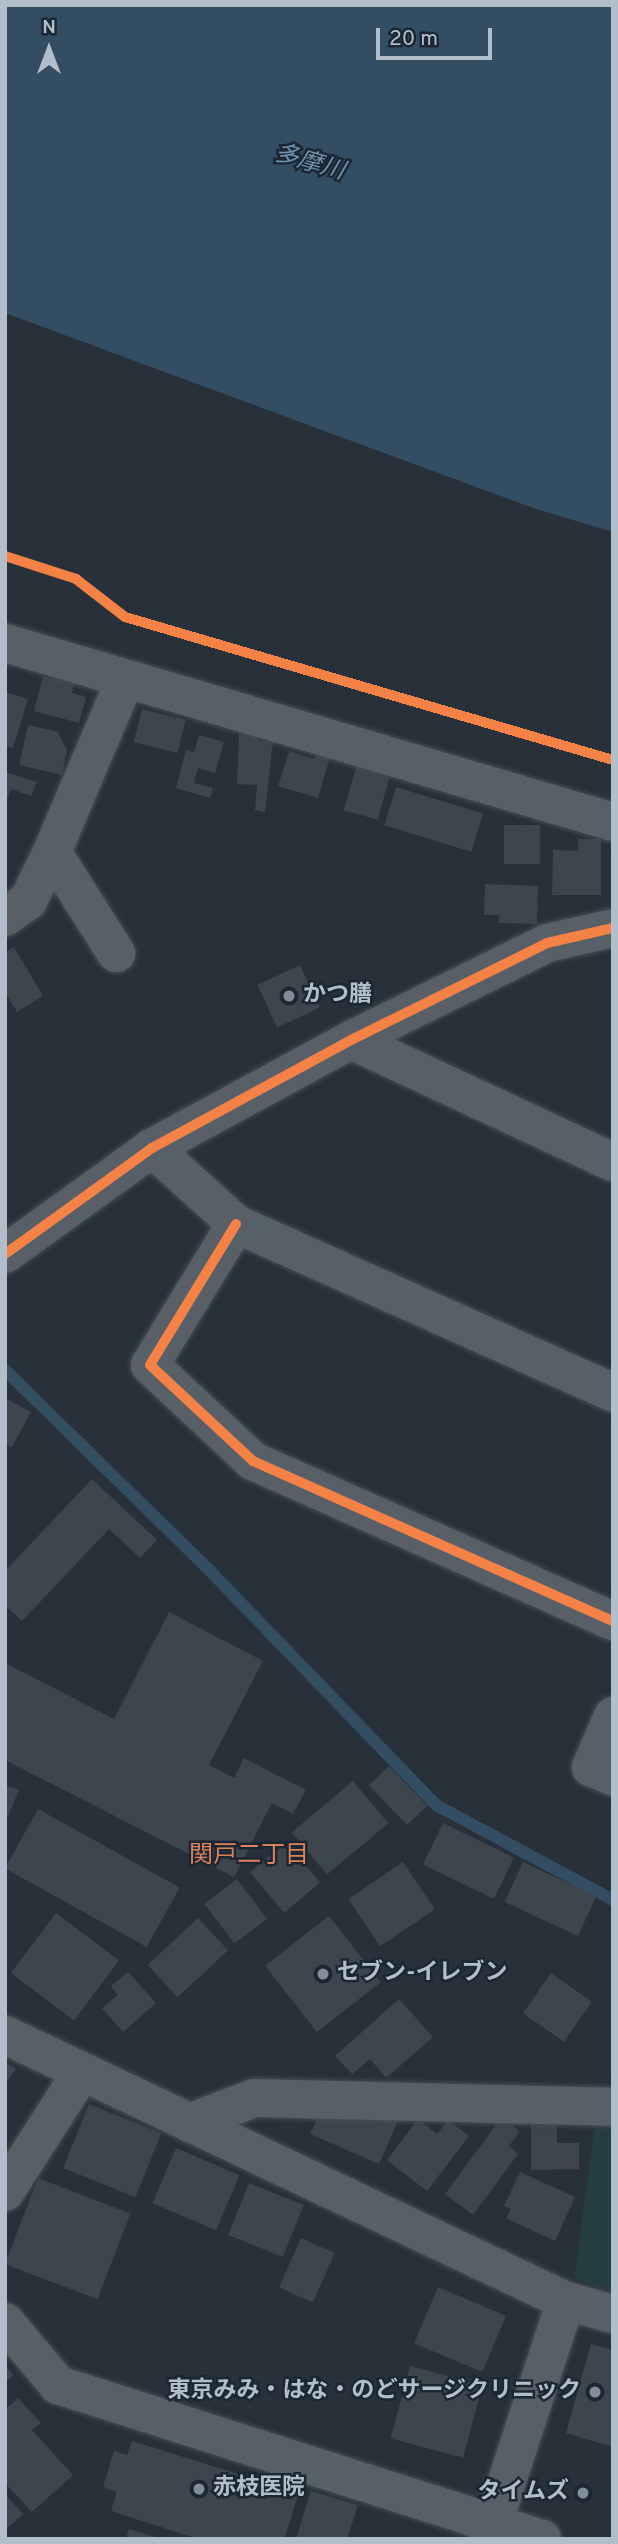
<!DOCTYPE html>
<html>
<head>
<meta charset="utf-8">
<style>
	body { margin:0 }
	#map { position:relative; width:618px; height:2544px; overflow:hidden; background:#283139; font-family:Overpass,"Noto Sans JP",sans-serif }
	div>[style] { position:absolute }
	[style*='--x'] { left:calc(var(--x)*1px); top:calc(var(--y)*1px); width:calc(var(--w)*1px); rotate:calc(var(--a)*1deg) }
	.green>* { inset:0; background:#253e3e }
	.water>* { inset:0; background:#334d63 }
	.stream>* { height:12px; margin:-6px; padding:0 6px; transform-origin:6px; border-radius:6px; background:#334d63 }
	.building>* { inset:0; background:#3e454c; transform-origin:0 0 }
	.roads { filter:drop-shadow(0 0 2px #474d53) drop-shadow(0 0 2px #474d53) }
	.minor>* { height:38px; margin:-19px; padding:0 19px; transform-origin:19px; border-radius:19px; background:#595f66 }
	.tertiary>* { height:38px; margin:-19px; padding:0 19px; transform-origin:19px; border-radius:19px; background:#595f66 }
	.cycleway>* { height:10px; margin:-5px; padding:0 5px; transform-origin:5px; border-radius:5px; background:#f48246 }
	.dots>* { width:19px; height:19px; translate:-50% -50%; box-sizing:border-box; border:4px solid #1b2833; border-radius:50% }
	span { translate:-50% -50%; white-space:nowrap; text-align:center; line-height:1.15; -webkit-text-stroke:5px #1b2833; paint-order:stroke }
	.poi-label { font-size:23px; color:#b2beca; font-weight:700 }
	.left { translate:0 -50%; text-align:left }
	.right { translate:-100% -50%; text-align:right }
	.water-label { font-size:24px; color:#7094af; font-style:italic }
	.neighbourhood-label { font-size:24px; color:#dc825b }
	.frame { position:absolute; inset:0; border:7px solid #b2beca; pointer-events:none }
	.north { position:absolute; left:14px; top:14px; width:70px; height:70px; -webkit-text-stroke:5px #1b2833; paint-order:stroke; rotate:0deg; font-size:19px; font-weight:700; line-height:28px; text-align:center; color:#b2beca }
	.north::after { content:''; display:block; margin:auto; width:24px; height:32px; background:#b2beca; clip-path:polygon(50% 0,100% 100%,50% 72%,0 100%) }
	.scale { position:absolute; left:376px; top:28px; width:116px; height:32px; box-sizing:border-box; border:4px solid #b2beca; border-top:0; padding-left:9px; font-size:21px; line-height:24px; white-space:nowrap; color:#b2beca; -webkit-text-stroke:5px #1b2833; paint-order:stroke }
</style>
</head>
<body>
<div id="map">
	<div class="green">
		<div style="clip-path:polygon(595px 2125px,613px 2126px,613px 2291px,574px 2279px)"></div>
	</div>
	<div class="water">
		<div style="clip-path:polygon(5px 5px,613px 5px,613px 532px,536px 509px,5px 313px)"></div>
	</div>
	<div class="stream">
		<div style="--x:5;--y:1370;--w:291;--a:44.4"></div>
		<div style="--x:213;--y:1574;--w:321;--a:46"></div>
		<div style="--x:436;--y:1805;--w:201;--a:28.2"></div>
	</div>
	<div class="building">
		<div style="clip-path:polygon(43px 676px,74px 683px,72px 693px,86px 697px,79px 723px,34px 711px)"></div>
		<div style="clip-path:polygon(5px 692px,28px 699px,13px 748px,5px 746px)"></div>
		<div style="left:142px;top:709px;width:45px;height:34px;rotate:14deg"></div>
		<div style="clip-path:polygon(28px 725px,58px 732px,67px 750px,62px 775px,19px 765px)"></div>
		<div style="clip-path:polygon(239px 733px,259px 733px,259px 741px,273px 741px,265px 812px,255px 810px,257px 785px,237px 784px)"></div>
		<div style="clip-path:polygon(199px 735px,224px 742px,215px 773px,198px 768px,194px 783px,213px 788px,210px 798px,176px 788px,186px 750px,194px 752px)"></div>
		<div style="clip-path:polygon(289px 751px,314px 759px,316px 752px,330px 757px,318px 798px,278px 786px)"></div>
		<div style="left:357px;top:764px;width:35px;height:48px;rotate:16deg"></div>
		<div style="clip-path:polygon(5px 772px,37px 782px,31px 796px,11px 789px,5px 805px)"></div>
		<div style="left:396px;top:787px;width:91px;height:40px;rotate:17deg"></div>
		<div style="left:504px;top:825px;width:36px;height:39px"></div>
		<div style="clip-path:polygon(578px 839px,601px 839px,601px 895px,552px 895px,553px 850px,578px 851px)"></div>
		<div style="clip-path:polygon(485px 884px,538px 886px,537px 924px,499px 923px,499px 915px,484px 915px)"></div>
		<div style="clip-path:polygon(14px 947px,43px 996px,17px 1012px,5px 992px,5px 952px)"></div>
		<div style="left:300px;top:965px;width:47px;height:47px;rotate:65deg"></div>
		<div style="clip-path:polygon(5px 1398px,31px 1412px,12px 1447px,5px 1444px)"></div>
		<div style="clip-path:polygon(92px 1479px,157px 1540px,140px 1558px,109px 1529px,22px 1621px,5px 1605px,5px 1571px)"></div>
		<div style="clip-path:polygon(169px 1612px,263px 1661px,209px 1765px,234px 1778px,244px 1758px,306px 1790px,293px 1814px,272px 1803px,234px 1877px,5px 1760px,5px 1663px,114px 1719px)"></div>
		<div style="left:389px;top:1766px;width:55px;height:28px;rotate:46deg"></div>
		<div style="left:353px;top:1781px;width:55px;height:80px;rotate:50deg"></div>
		<div style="clip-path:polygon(5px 1785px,19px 1790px,5px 1823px)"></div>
		<div style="left:38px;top:1809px;width:162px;height:68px;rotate:29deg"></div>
		<div style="left:443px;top:1823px;width:79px;height:46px;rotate:26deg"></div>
		<div style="left:286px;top:1842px;width:53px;height:47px;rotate:50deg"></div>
		<div style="left:403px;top:1862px;width:57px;height:66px;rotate:56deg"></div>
		<div style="left:523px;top:1862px;width:81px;height:44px;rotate:25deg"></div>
		<div style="left:237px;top:1879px;width:50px;height:41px;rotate:53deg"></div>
		<div style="left:56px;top:1913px;width:79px;height:75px;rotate:37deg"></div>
		<div style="left:329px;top:1916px;width:84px;height:81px;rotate:52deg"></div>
		<div style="left:198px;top:1918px;width:44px;height:69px;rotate:47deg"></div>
		<div style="clip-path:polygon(128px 1972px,156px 2003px,123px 2032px,102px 2008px,118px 1995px,111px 1986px)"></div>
		<div style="left:551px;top:1973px;width:50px;height:49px;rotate:35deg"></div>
		<div style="clip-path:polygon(399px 1999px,433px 2037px,386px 2078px,370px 2059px,352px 2074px,335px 2056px)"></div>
		<div style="clip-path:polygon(5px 2062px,16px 2069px,5px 2084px)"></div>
		<div style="left:89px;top:2104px;width:78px;height:69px;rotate:22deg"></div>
		<div style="clip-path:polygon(382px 2114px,398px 2121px,379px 2164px,310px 2134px,318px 2116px)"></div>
		<div style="clip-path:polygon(501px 2118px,520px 2131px,509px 2146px,518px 2154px,473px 2215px,445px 2194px)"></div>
		<div style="clip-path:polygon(418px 2119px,437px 2134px,448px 2120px,469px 2136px,427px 2191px,387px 2160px)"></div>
		<div style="clip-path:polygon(557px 2120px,557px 2143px,579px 2143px,579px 2169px,531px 2170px,531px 2121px)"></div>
		<div style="left:176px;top:2148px;width:69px;height:60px;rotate:23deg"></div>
		<div style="clip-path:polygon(520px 2172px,575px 2197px,555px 2241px,506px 2218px,511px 2209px,504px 2206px)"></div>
		<div style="left:38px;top:2178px;width:99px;height:92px;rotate:21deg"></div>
		<div style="left:249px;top:2183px;width:59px;height:56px;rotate:22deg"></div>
		<div style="left:301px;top:2238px;width:37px;height:54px;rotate:24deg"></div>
		<div style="left:438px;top:2287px;width:74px;height:61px;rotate:23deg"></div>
		<div style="clip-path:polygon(591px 2344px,613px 2350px,613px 2447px,566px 2433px)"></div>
		<div style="clip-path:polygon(5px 2365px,14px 2375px,5px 2382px)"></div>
		<div style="left:410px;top:2366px;width:75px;height:75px;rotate:15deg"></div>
		<div style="clip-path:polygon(18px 2398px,41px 2423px,32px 2430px,73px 2475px,32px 2512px,5px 2483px,5px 2410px)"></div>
		<div style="clip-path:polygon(132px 2441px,299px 2493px,284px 2539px,198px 2539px,111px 2511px,117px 2492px,103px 2487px,114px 2451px,127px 2455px)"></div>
		<div style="clip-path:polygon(311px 2491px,358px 2505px,347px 2539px,296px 2539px)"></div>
		<div style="clip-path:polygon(5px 2494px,23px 2514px,5px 2530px)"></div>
		<div style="clip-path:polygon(129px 2529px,159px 2538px,159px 2539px,126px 2539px)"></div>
	</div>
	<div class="roads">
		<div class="minor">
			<div style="--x:5;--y:643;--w:634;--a:16.4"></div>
			<div style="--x:52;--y:852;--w:120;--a:57.6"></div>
			<div style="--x:5;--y:917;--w:28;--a:-35"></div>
			<div style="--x:28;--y:901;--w:55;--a:-63.9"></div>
			<div style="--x:52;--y:852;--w:187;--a:-67"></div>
			<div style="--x:351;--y:1040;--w:289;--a:25"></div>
			<div style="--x:152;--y:1148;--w:113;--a:42.1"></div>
			<div style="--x:236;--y:1224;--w:413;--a:24.1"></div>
			<div style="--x:236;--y:1224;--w:165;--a:121.4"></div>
			<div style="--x:150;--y:1365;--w:141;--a:43"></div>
			<div style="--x:253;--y:1461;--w:394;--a:24"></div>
			<div style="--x:5;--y:1254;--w:181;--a:-35.8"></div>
			<div style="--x:152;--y:1148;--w:226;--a:-28.5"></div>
			<div style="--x:351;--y:1040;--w:219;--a:-26.3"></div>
			<div style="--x:547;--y:943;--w:68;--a:-12.8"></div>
			<div style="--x:613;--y:1716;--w:56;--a:113.3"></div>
			<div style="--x:591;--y:1767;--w:24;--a:24"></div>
			<div style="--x:5;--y:2035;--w:621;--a:25.37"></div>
			<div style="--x:566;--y:2301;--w:49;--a:15.5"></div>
			<div style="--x:189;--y:2123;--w:70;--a:-21"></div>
			<div style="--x:254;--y:2098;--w:359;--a:1.4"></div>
			<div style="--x:5;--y:2192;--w:141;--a:-57.4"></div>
			<div style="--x:5;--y:2322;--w:82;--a:49.9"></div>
			<div style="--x:58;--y:2385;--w:508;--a:17.65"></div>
		</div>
		<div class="tertiary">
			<div style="--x:488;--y:2539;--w:250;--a:-71.9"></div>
		</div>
	</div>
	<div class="cycleway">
		<div style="--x:5;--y:556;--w:75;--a:17.9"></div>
		<div style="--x:76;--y:579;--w:62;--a:37.8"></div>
		<div style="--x:125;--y:617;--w:509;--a:16.33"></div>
		<div style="--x:236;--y:1224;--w:165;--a:121.4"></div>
		<div style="--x:150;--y:1365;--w:141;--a:43"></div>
		<div style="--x:253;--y:1461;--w:394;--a:24"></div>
		<div style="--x:5;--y:1254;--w:181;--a:-35.8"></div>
		<div style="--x:152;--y:1148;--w:226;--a:-28.5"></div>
		<div style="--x:351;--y:1040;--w:219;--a:-26.3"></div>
		<div style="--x:547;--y:943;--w:68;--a:-12.8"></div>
	</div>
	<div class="dots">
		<div style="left:289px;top:996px;background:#828d97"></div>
		<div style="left:323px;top:1974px;background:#828d97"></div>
		<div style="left:595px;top:2392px;background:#828d97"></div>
		<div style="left:199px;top:2489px;background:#828d97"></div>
		<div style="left:583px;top:2493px;background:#828d97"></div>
	</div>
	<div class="poi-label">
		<span class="left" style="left:303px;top:996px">かつ膳</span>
		<span class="left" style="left:337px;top:1974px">セブン-イレブン</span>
		<span class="right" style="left:581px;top:2392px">東京みみ・はな・のどサージクリニック</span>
		<span class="left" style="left:213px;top:2489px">赤枝医院</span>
		<span class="right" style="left:569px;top:2493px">タイムズ</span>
	</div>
	<div class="water-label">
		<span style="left:309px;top:164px;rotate:16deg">多摩川</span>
	</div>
	<div class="neighbourhood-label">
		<span style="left:249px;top:1857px">関戸二丁目</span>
	</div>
	<div class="frame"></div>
	<div class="north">N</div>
	<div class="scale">20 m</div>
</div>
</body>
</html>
